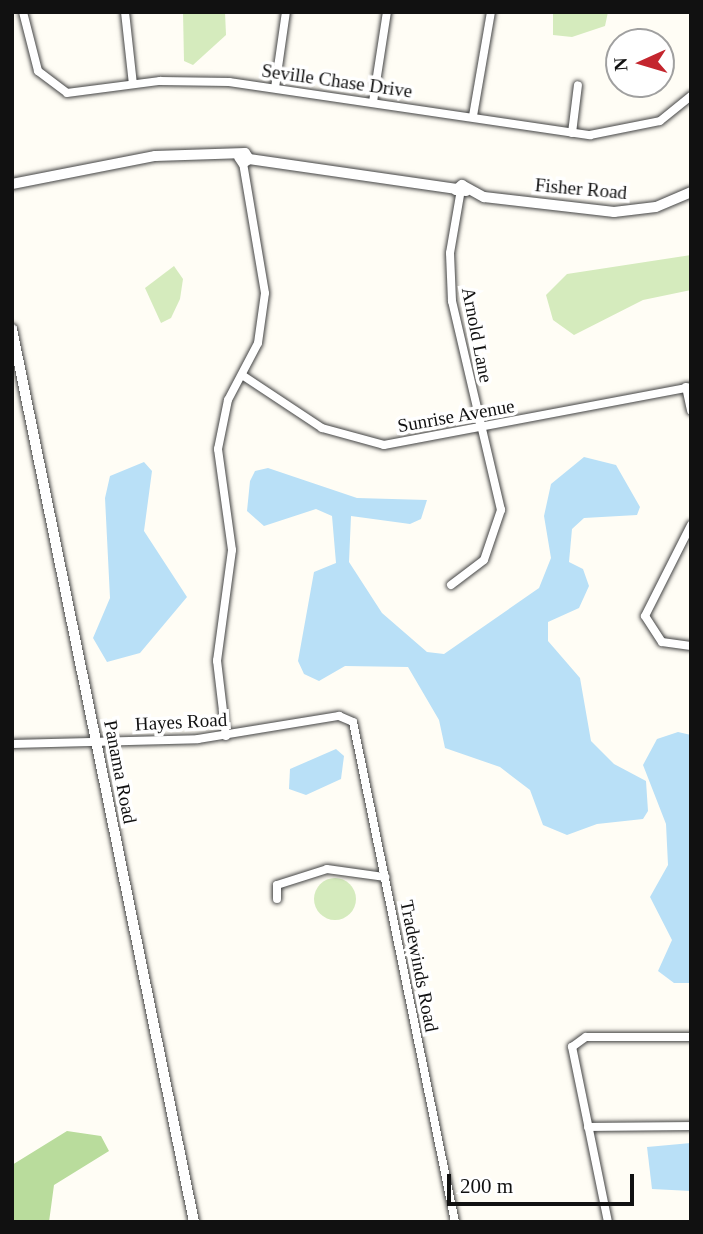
<!DOCTYPE html>
<html>
<head>
<meta charset="utf-8">
<style>
	body { margin:0 }
	#map { position:relative; width:703px; height:1234px; overflow:hidden; background:#fffdf5; font-family:"Times New Roman",serif }
	div>[style] { position:absolute }
	[style*='--x'] { left:calc(var(--x)*1px); top:calc(var(--y)*1px); width:calc(var(--w)*1px); rotate:calc(var(--a)*1deg) }
	.green>* { inset:0; background:#d5ebbd }
	.round { border-radius:50% }
	.forest>* { inset:0; background:#b9dc9c }
	.water>* { inset:0; background:#b9e0f7 }
	.roads { filter:drop-shadow(0 0 2px #444) drop-shadow(0 0 2px #444) }
	.minor>* { height:8px; margin:-4px; padding:0 4px; transform-origin:4px; border-radius:4px; background:#fff }
	.tertiary>* { height:10px; margin:-5px; padding:0 5px; transform-origin:5px; border-radius:5px; background:#fff }
	span { translate:-50% -50%; white-space:nowrap; text-align:center; line-height:1.15; -webkit-text-stroke:7px #fff; paint-order:stroke }
	.street-label { font-size:19px; color:#111 }
	.frame { position:absolute; inset:0; border:14px solid #111; pointer-events:none }
	.north { position:absolute; left:605px; top:28px; width:70px; height:70px; box-sizing:border-box; background:#fff; border:2px solid #a0a0a0; border-radius:50%; rotate:266deg; font-size:19px; font-weight:700; line-height:28px; text-align:center; color:#111 }
	.north::after { content:''; display:block; margin:auto; width:24px; height:32px; background:#c4262e; clip-path:polygon(50% 0,100% 100%,50% 72%,0 100%) }
	.scale { position:absolute; left:447px; top:1174px; width:187px; height:32px; box-sizing:border-box; border:4px solid #111; border-top:0; padding-left:9px; font-size:21px; line-height:24px; white-space:nowrap; color:#111; -webkit-text-stroke:5px #fff; paint-order:stroke }
</style>
</head>
<body>
<div id="map">
	<div class="green">
		<div style="clip-path:polygon(183px 12px,225px 12px,226px 35px,193px 65px,184px 61px)"></div>
		<div style="clip-path:polygon(553px 12px,608px 12px,605px 26px,572px 37px,553px 35px)"></div>
		<div style="clip-path:polygon(691px 255px,691px 290px,643px 300px,574px 335px,553px 320px,546px 295px,567px 274px)"></div>
		<div style="clip-path:polygon(174px 266px,183px 279px,180px 299px,171px 318px,161px 323px,145px 288px)"></div>
		<div class="round" style="left:314px;top:878px;width:42px;height:42px"></div>
	</div>
	<div class="forest">
		<div style="clip-path:polygon(67px 1131px,101px 1136px,109px 1151px,54px 1185px,49px 1222px,12px 1222px,12px 1165px)"></div>
	</div>
	<div class="water">
		<div style="clip-path:polygon(584px 457px,616px 465px,640px 507px,637px 515px,584px 518px,572px 529px,569px 562px,583px 569px,589px 586px,579px 608px,548px 622px,548px 641px,580px 678px,591px 741px,614px 764px,646px 781px,648px 811px,643px 819px,597px 824px,567px 835px,543px 825px,530px 790px,500px 767px,445px 748px,439px 720px,408px 667px,345px 666px,319px 681px,304px 674px,298px 661px,314px 572px,336px 563px,332px 516px,316px 509px,264px 526px,247px 511px,250px 481px,255px 471px,268px 468px,357px 498px,427px 500px,421px 519px,410px 524px,351px 516px,349px 562px,382px 613px,427px 652px,444px 654px,539px 588px,551px 558px,544px 516px,551px 484px)"></div>
		<div style="clip-path:polygon(144px 462px,152px 471px,144px 531px,187px 597px,140px 653px,107px 662px,93px 638px,110px 598px,105px 498px,110px 476px)"></div>
		<div style="clip-path:polygon(678px 732px,691px 735px,691px 983px,674px 983px,658px 971px,672px 940px,650px 897px,668px 865px,666px 824px,643px 765px,657px 739px)"></div>
		<div style="clip-path:polygon(336px 749px,344px 756px,341px 779px,306px 795px,289px 789px,290px 769px)"></div>
		<div style="clip-path:polygon(691px 1143px,691px 1191px,652px 1189px,647px 1147px)"></div>
	</div>
	<div class="roads">
		<div class="minor">
			<div style="--x:23;--y:12;--w:61;--a:75.7"></div>
			<div style="--x:38;--y:71;--w:36;--a:37"></div>
			<div style="--x:67;--y:93;--w:94;--a:-7.4"></div>
			<div style="--x:160;--y:81;--w:69;--a:0.8"></div>
			<div style="--x:229;--y:82;--w:365;--a:8.4"></div>
			<div style="--x:590;--y:135;--w:71;--a:-11.3"></div>
			<div style="--x:660;--y:121;--w:40;--a:-39"></div>
			<div style="--x:125;--y:12;--w:72;--a:83.7"></div>
			<div style="--x:275;--y:88;--w:77;--a:-81.8"></div>
			<div style="--x:373;--y:102;--w:91;--a:-81.2"></div>
			<div style="--x:473;--y:116;--w:106;--a:-80.2"></div>
			<div style="--x:572;--y:133;--w:48;--a:-82.9"></div>
			<div style="--x:242;--y:375;--w:96;--a:33.5"></div>
			<div style="--x:322;--y:428;--w:64;--a:15.3"></div>
			<div style="--x:384;--y:445;--w:312;--a:-10.7"></div>
			<div style="--x:686;--y:387;--w:24;--a:78"></div>
			<div style="--x:691;--y:525;--w:102;--a:116.8"></div>
			<div style="--x:645;--y:616;--w:31;--a:57"></div>
			<div style="--x:662;--y:642;--w:29;--a:8"></div>
			<div style="--x:451;--y:585;--w:41;--a:-37.1"></div>
			<div style="--x:484;--y:560;--w:53;--a:-71.2"></div>
			<div style="--x:501;--y:510;--w:215;--a:-103.2"></div>
			<div style="--x:452;--y:301;--w:48;--a:-92.4"></div>
			<div style="--x:450;--y:253;--w:59;--a:-80.2"></div>
			<div style="--x:226;--y:736;--w:76;--a:-96.8"></div>
			<div style="--x:217;--y:661;--w:112;--a:-82.3"></div>
			<div style="--x:232;--y:550;--w:102;--a:-97.9"></div>
			<div style="--x:218;--y:449;--w:50;--a:-78.5"></div>
			<div style="--x:228;--y:400;--w:64;--a:-62.2"></div>
			<div style="--x:258;--y:343;--w:50;--a:-82"></div>
			<div style="--x:265;--y:293;--w:132;--a:-99.6"></div>
			<div style="--x:12;--y:744;--w:186;--a:-1.5"></div>
			<div style="--x:198;--y:739;--w:143;--a:-9.3"></div>
			<div style="--x:339;--y:716;--w:15;--a:23"></div>
			<div style="--x:353;--y:722;--w:510;--a:78.47"></div>
			<div style="--x:277;--y:899;--w:14;--a:-90"></div>
			<div style="--x:277;--y:885;--w:52;--a:-17.7"></div>
			<div style="--x:327;--y:869;--w:59;--a:7.9"></div>
			<div style="--x:588;--y:1127;--w:103;--a:-0.6"></div>
			<div style="--x:608;--y:1222;--w:179;--a:-101.6"></div>
			<div style="--x:572;--y:1047;--w:17;--a:-36"></div>
			<div style="--x:586;--y:1037;--w:105;--a:0"></div>
		</div>
		<div class="tertiary">
			<div style="--x:249;--y:159;--w:210;--a:8.2"></div>
			<div style="--x:12;--y:184;--w:146;--a:-11.1"></div>
			<div style="--x:155;--y:156;--w:90;--a:-1.9"></div>
			<div style="--x:245;--y:153;--w:7;--a:56"></div>
			<div style="--x:249;--y:159;--w:7;--a:146"></div>
			<div style="--x:243;--y:163;--w:7;--a:-124"></div>
			<div style="--x:466;--y:191;--w:10;--a:-174"></div>
			<div style="--x:456;--y:190;--w:8;--a:-40"></div>
			<div style="--x:462;--y:185;--w:25;--a:29"></div>
			<div style="--x:484;--y:197;--w:131;--a:6.6"></div>
			<div style="--x:614;--y:212;--w:42;--a:-6.8"></div>
			<div style="--x:656;--y:207;--w:38;--a:-23"></div>
			<div style="--x:12;--y:329;--w:911;--a:78.48"></div>
		</div>
	</div>
	<div class="street-label">
		<span style="left:337px;top:81px;rotate:8deg">Seville Chase Drive</span>
		<span style="left:581px;top:189px;rotate:5deg">Fisher Road</span>
		<span style="left:477px;top:335px;rotate:79deg">Arnold Lane</span>
		<span style="left:456px;top:416px;rotate:-10deg">Sunrise Avenue</span>
		<span style="left:181px;top:722px;rotate:-3deg">Hayes Road</span>
		<span style="left:120px;top:772px;rotate:79deg">Panama Road</span>
		<span style="left:419px;top:966px;rotate:79deg">Tradewinds Road</span>
	</div>
	<div class="frame"></div>
	<div class="north">N</div>
	<div class="scale">200 m</div>
</div>
</body>
</html>
